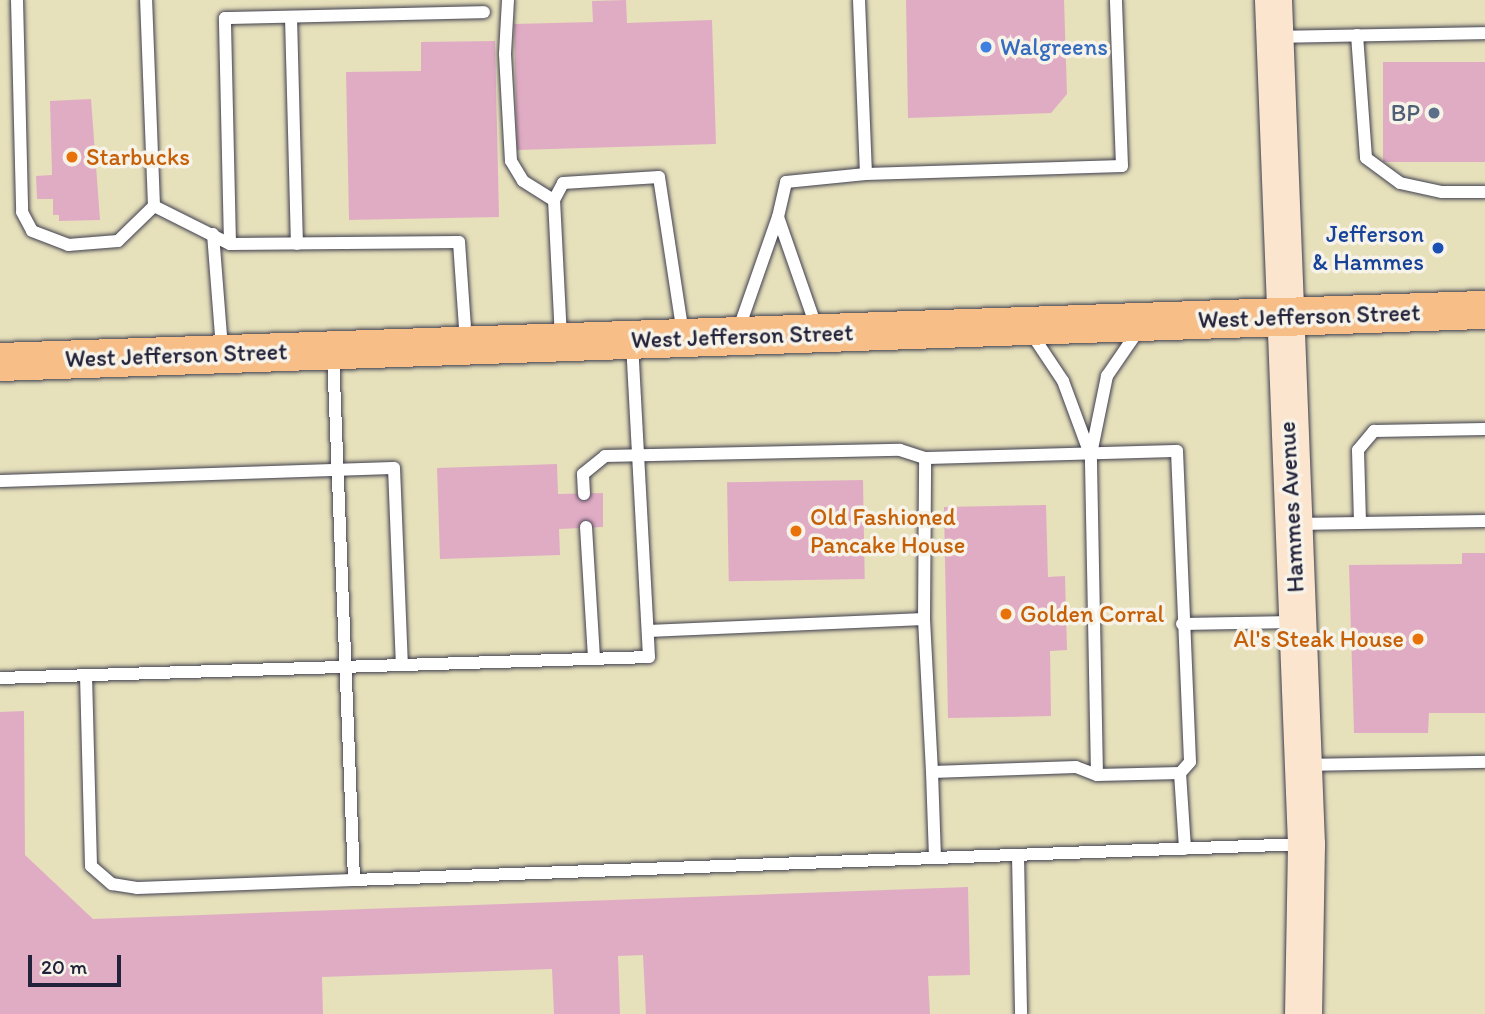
<!DOCTYPE html>
<html>
<head>
<meta charset="utf-8">
<style>
	body { margin:0 }
	#map { position:relative; width:1485px; height:1014px; overflow:hidden; background:#e6e0bb; font-family:Itim,sans-serif }
	div>[style] { position:absolute }
	[style*='--x'] { left:calc(var(--x)*1px); top:calc(var(--y)*1px); width:calc(var(--w)*1px); rotate:calc(var(--a)*1deg) }
	.building>* { inset:0; background:#e0acc4; transform-origin:0 0 }
	.roads { filter:drop-shadow(0 0 2px #3f3e4e) drop-shadow(0 0 2px #3f3e4e) }
	.lane>* { height:12px; margin:-6px; padding:0 6px; transform-origin:6px; border-radius:6px; background:#fff }
	.secondary>* { height:37px; margin:-18.5px; padding:0 18.5px; transform-origin:18.5px; border-radius:18.5px; background:#fce5cf }
	.primary>* { height:38px; margin:-19px; padding:0 19px; transform-origin:19px; border-radius:19px; background:#f7be88 }
	.dots>* { width:19px; height:19px; translate:-50% -50%; box-sizing:border-box; border:4px solid #f7f3e8; border-radius:50% }
	span { translate:-50% -50%; white-space:nowrap; text-align:center; line-height:1.15; -webkit-text-stroke:7px #f7f3e8; paint-order:stroke }
	.shop-label { font-size:24px; color:#366cbe }
	.left { translate:0 -50%; text-align:left }
	.service-label { font-size:24px; color:#4e5e75 }
	.right { translate:-100% -50%; text-align:right }
	.food-label { font-size:24px; color:#c56008 }
	.transit-label { font-size:24px; color:#164399 }
	.street-label { font-size:24px; color:#22223b }
	.scale { position:absolute; left:28px; top:955px; width:93px; height:32px; box-sizing:border-box; border:4px solid #22223b; border-top:0; padding-left:9px; font-size:21px; line-height:24px; white-space:nowrap; color:#22223b; -webkit-text-stroke:5px #f7f3e8; paint-order:stroke }
</style>
</head>
<body>
<div id="map">
	<div class="building">
		<div style="clip-path:polygon(626px 0,627px 23px,712px 20px,716px 144px,517px 150px,514px 24px,593px 22px,592px 1px)"></div>
		<div style="clip-path:polygon(906px 0,1064px 0,1067px 94px,1051px 113px,908px 118px)"></div>
		<div style="clip-path:polygon(495px 41px,499px 217px,349px 220px,346px 72px,421px 71px,421px 42px)"></div>
		<div style="left:1485px;top:62px;width:100px;height:102px;rotate:90deg"></div>
		<div style="clip-path:polygon(91px 99px,100px 220px,59px 221px,59px 215px,53px 215px,53px 199px,37px 199px,36px 176px,52px 175px,50px 101px)"></div>
		<div style="clip-path:polygon(557px 464px,558px 494px,603px 493px,603px 527px,559px 529px,560px 555px,440px 559px,437px 468px)"></div>
		<div style="left:863px;top:480px;width:99px;height:136px;rotate:89deg"></div>
		<div style="clip-path:polygon(1046px 505px,1048px 577px,1065px 576px,1067px 650px,1050px 651px,1051px 716px,948px 718px,944px 507px)"></div>
		<div style="clip-path:polygon(1462px 553px,1485px 553px,1485px 713px,1429px 713px,1428px 733px,1354px 733px,1349px 565px,1462px 564px)"></div>
		<div style="clip-path:polygon(24px 711px,25px 855px,93px 919px,968px 887px,970px 975px,928px 976px,930px 1014px,646px 1014px,643px 955px,618px 956px,620px 1014px,554px 1014px,552px 969px,322px 977px,323px 1014px,0 1014px,0 712px)"></div>
	</div>
	<div class="roads">
		<div class="lane">
			<div style="--x:17;--y:0;--w:212;--a:88.6"></div>
			<div style="--x:22;--y:212;--w:21;--a:62"></div>
			<div style="--x:32;--y:231;--w:39;--a:21"></div>
			<div style="--x:68;--y:245;--w:50;--a:-4.6"></div>
			<div style="--x:118;--y:241;--w:50;--a:-44.2"></div>
			<div style="--x:154;--y:206;--w:206;--a:-92.2"></div>
			<div style="--x:508;--y:0;--w:54;--a:93.2"></div>
			<div style="--x:505;--y:54;--w:107;--a:86.8"></div>
			<div style="--x:511;--y:161;--w:23;--a:59"></div>
			<div style="--x:523;--y:181;--w:36;--a:32"></div>
			<div style="--x:859;--y:0;--w:174;--a:87.7"></div>
			<div style="--x:866;--y:174;--w:256;--a:-1.8"></div>
			<div style="--x:1122;--y:166;--w:166;--a:-92.1"></div>
			<div style="--x:291;--y:17;--w:227;--a:88.5"></div>
			<div style="--x:1357;--y:35;--w:123;--a:85.8"></div>
			<div style="--x:1366;--y:158;--w:42;--a:36.3"></div>
			<div style="--x:1400;--y:183;--w:43;--a:12.1"></div>
			<div style="--x:1442;--y:192;--w:43;--a:0"></div>
			<div style="--x:1279;--y:37;--w:206;--a:-1.1"></div>
			<div style="--x:154;--y:206;--w:85;--a:26.6"></div>
			<div style="--x:230;--y:244;--w:229;--a:-0.5"></div>
			<div style="--x:459;--y:242;--w:101;--a:86"></div>
			<div style="--x:778;--y:217;--w:36;--a:-77"></div>
			<div style="--x:786;--y:182;--w:80;--a:-5.7"></div>
			<div style="--x:213;--y:234;--w:115;--a:85.5"></div>
			<div style="--x:230;--y:244;--w:226;--a:-91.3"></div>
			<div style="--x:225;--y:18;--w:259;--a:-1.3"></div>
			<div style="--x:738;--y:331;--w:121;--a:-70.7"></div>
			<div style="--x:778;--y:217;--w:119;--a:70.8"></div>
			<div style="--x:1031;--y:333;--w:58;--a:56.3"></div>
			<div style="--x:1063;--y:381;--w:78;--a:69.7"></div>
			<div style="--x:561;--y:338;--w:138;--a:-92.9"></div>
			<div style="--x:554;--y:200;--w:19;--a:-62"></div>
			<div style="--x:563;--y:183;--w:96;--a:-3.6"></div>
			<div style="--x:659;--y:177;--w:159;--a:81.3"></div>
			<div style="--x:333;--y:354;--w:526;--a:87.71"></div>
			<div style="--x:354;--y:880;--w:950;--a:-2.17"></div>
			<div style="--x:0;--y:481;--w:394;--a:-1.9"></div>
			<div style="--x:394;--y:468;--w:197;--a:87.7"></div>
			<div style="--x:584;--y:494;--w:20;--a:-93"></div>
			<div style="--x:583;--y:474;--w:28;--a:-39"></div>
			<div style="--x:605;--y:456;--w:295;--a:-1.2"></div>
			<div style="--x:900;--y:450;--w:26;--a:18"></div>
			<div style="--x:1360;--y:522;--w:72;--a:-91.6"></div>
			<div style="--x:1358;--y:450;--w:25;--a:-50"></div>
			<div style="--x:1374;--y:431;--w:111;--a:-1"></div>
			<div style="--x:1296;--y:524;--w:189;--a:-0.9"></div>
			<div style="--x:586;--y:527;--w:132;--a:86.5"></div>
			<div style="--x:1182;--y:624;--w:111;--a:-1"></div>
			<div style="--x:648;--y:631;--w:276;--a:-2.5"></div>
			<div style="--x:86;--y:675;--w:191;--a:88.5"></div>
			<div style="--x:91;--y:866;--w:28;--a:41"></div>
			<div style="--x:112;--y:884;--w:25;--a:9"></div>
			<div style="--x:137;--y:888;--w:217;--a:-2.1"></div>
			<div style="--x:0;--y:678;--w:649;--a:-1.85"></div>
			<div style="--x:649;--y:657;--w:314;--a:-93.1"></div>
			<div style="--x:1307;--y:765;--w:178;--a:-1"></div>
			<div style="--x:932;--y:772;--w:153;--a:-93"></div>
			<div style="--x:924;--y:619;--w:161;--a:-89.6"></div>
			<div style="--x:925;--y:458;--w:252;--a:-1.6"></div>
			<div style="--x:1177;--y:451;--w:311;--a:87.6"></div>
			<div style="--x:1190;--y:762;--w:15;--a:132"></div>
			<div style="--x:1180;--y:773;--w:76;--a:86.2"></div>
			<div style="--x:1097;--y:775;--w:321;--a:-91.1"></div>
			<div style="--x:1091;--y:454;--w:80;--a:-78.4"></div>
			<div style="--x:1107;--y:376;--w:58;--a:-55.5"></div>
			<div style="--x:1018;--y:855;--w:159;--a:88.9"></div>
			<div style="--x:935;--y:858;--w:86;--a:-92"></div>
			<div style="--x:932;--y:772;--w:144;--a:-2"></div>
			<div style="--x:1076;--y:767;--w:22;--a:21"></div>
			<div style="--x:1097;--y:775;--w:83;--a:-1.4"></div>
		</div>
		<div class="secondary">
			<div style="--x:1273;--y:0;--w:845;--a:87.76"></div>
			<div style="--x:1306;--y:844;--w:170;--a:91"></div>
		</div>
		<div class="primary">
			<div style="--x:0;--y:362;--w:1486;--a:-2.01"></div>
		</div>
	</div>
	<div class="dots">
		<div style="left:986px;top:47px;background:#3f7fe0"></div>
		<div style="left:1434px;top:113px;background:#5c6f8a"></div>
		<div style="left:72px;top:157px;background:#e8710a"></div>
		<div style="left:1438px;top:248px;background:#1a4fb4"></div>
		<div style="left:796px;top:531px;background:#e8710a"></div>
		<div style="left:1006px;top:614px;background:#e8710a"></div>
		<div style="left:1418px;top:639px;background:#e8710a"></div>
	</div>
	<div class="shop-label">
		<span class="left" style="left:1000px;top:47px">Walgreens</span>
	</div>
	<div class="service-label">
		<span class="right" style="left:1420px;top:113px">BP</span>
	</div>
	<div class="food-label">
		<span class="left" style="left:86px;top:157px">Starbucks</span>
		<span class="left" style="left:810px;top:531px">Old Fashioned<br>Pancake House</span>
		<span class="left" style="left:1020px;top:614px">Golden Corral</span>
		<span class="right" style="left:1404px;top:639px">Al's Steak House</span>
	</div>
	<div class="transit-label">
		<span class="right" style="left:1424px;top:248px">Jefferson<br>&amp; Hammes</span>
	</div>
	<div class="street-label">
		<span style="left:1309px;top:316px;rotate:-2deg">West Jefferson Street</span>
		<span style="left:742px;top:336px;rotate:-2deg">West Jefferson Street</span>
		<span style="left:176px;top:355px;rotate:-2deg">West Jefferson Street</span>
		<span style="left:1291px;top:507px;rotate:-93deg">Hammes Avenue</span>
	</div>
	<div class="scale">20 m</div>
</div>
</body>
</html>
